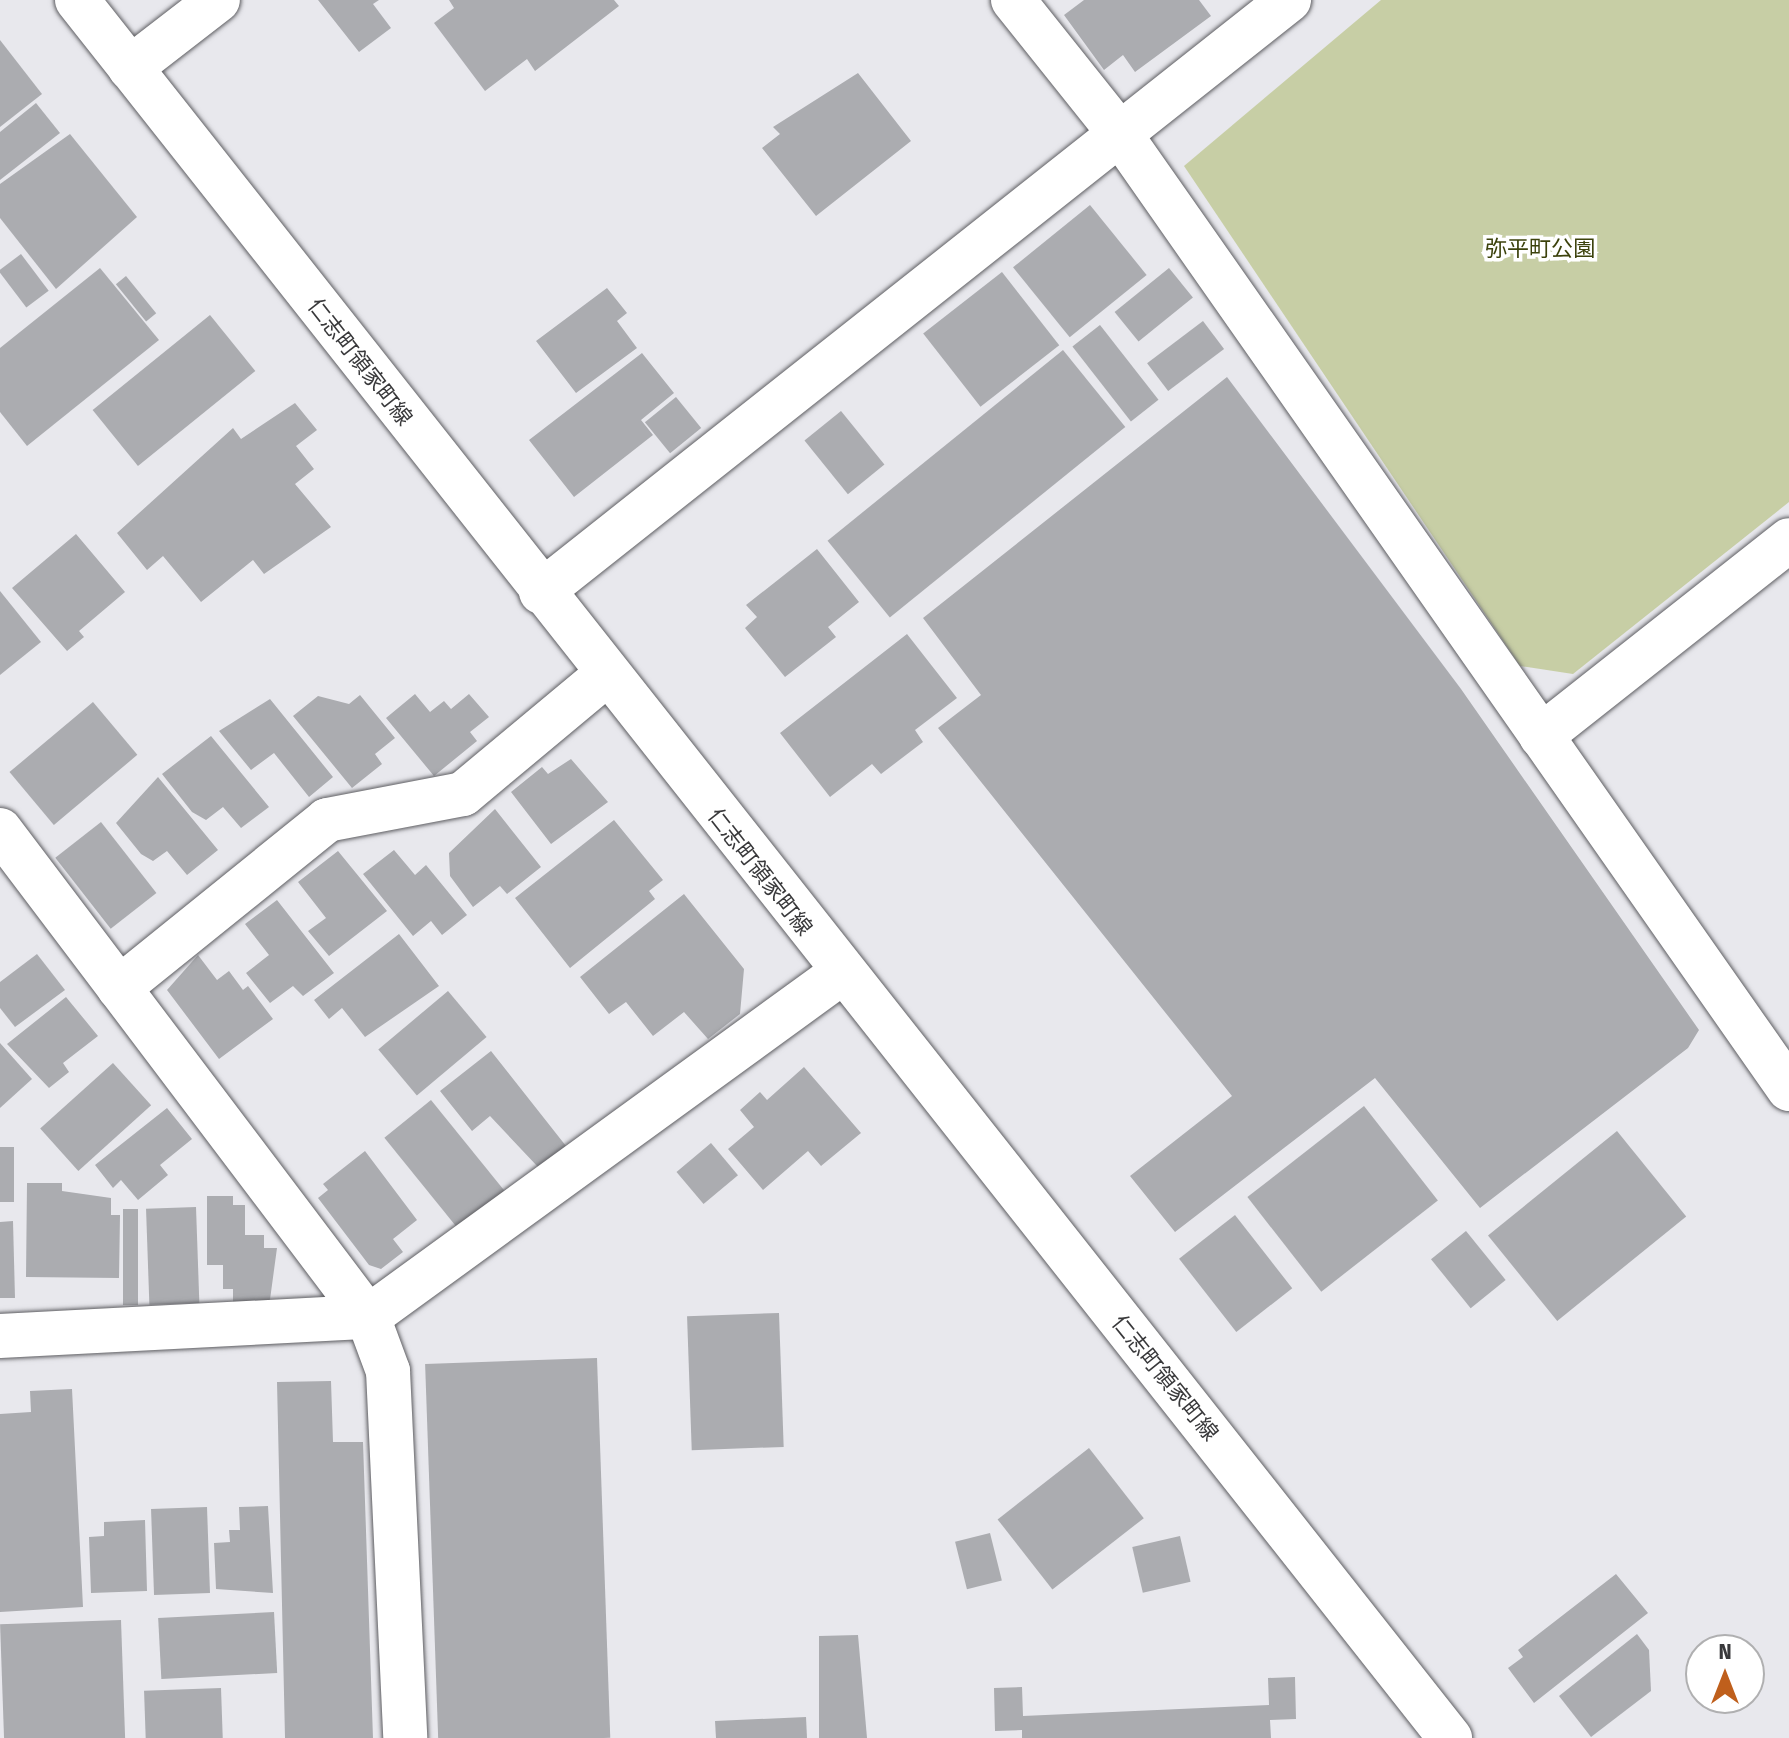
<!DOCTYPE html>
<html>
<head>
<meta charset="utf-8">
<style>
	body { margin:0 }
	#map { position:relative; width:1789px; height:1738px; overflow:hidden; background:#e8e8ed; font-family:"Fira Sans Condensed","Noto Sans JP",sans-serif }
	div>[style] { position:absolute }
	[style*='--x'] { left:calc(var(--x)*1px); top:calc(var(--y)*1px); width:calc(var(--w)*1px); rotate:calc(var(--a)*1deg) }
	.green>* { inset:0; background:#c7cea5 }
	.building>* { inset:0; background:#abacb0; transform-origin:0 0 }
	.roads { filter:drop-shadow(0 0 2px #5e5e62) drop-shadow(0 0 2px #5e5e62) }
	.minor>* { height:44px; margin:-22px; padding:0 22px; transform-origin:22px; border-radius:22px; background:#fff }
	span { translate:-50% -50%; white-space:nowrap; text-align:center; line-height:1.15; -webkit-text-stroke:7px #fff; paint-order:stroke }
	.park-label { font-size:22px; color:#3c420c }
	.street-label { font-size:22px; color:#39393b }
	.north { position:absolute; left:1685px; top:1634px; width:80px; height:80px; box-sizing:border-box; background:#fff; border:2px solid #b0b0b1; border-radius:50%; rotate:0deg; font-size:22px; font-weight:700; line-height:32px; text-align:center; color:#39393b }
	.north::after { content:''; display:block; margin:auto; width:28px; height:36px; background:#bf5f1c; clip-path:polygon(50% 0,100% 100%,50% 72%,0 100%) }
</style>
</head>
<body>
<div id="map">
	<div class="green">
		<div style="clip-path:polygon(1381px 0,1789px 0,1789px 502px,1573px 674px,1520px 666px,1184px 166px)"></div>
	</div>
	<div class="building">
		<div style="clip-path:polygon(318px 0,379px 0,373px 4px,391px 28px,359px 52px)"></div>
		<div style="clip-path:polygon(449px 0,614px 0,619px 6px,535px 71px,527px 59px,485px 91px,434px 23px,454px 8px)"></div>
		<div style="clip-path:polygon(1084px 0,1199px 0,1211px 16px,1135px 72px,1123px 55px,1104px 70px,1064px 15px)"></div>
		<div style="clip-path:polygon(0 40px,42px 94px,0 127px)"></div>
		<div style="clip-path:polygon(858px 73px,911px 141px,816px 216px,762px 148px,780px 134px,773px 127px)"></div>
		<div style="clip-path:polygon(36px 103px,60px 133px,0 180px,0 132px)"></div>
		<div style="clip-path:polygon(70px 134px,137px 217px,56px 289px,0 218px,0 184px)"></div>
		<div style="left:1090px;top:205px;width:90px;height:99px;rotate:51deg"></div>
		<div style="left:21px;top:254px;width:46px;height:28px;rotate:53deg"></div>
		<div style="clip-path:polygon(100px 268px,159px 340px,27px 446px,0 412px,0 348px)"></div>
		<div style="left:1169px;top:268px;width:38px;height:70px;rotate:51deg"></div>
		<div style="left:1002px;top:272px;width:93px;height:100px;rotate:52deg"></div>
		<div style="left:126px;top:276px;width:48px;height:13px;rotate:51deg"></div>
		<div style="clip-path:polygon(607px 288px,627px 313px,617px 321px,637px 348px,576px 393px,536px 341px)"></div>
		<div style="left:210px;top:315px;width:72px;height:151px;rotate:51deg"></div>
		<div style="left:1203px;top:321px;width:35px;height:70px;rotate:53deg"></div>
		<div style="left:1100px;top:325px;width:95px;height:35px;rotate:52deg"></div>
		<div style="left:1063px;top:350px;width:99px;height:303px;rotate:51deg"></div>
		<div style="clip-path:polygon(642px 353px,674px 393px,641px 420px,653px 435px,574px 497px,529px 440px)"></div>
		<div style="clip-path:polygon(1227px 377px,1461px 689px,1699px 1030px,1688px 1048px,1480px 1208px,1375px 1078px,1175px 1232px,1130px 1176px,1232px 1096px,938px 728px,981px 695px,923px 618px)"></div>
		<div style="left:676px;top:397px;width:40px;height:40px;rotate:51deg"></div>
		<div style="clip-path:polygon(295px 403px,317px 430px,296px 446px,314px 469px,295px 484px,331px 527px,264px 574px,253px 560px,201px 602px,163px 556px,147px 570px,117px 533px,233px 428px,241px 439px)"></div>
		<div style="left:841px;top:411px;width:69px;height:47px;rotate:51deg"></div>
		<div style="clip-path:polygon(76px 534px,125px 592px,79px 631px,84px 637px,67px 651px,12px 588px)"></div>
		<div style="clip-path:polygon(817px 549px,859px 602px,828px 627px,836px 637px,785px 677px,745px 628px,757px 617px,746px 605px)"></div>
		<div style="clip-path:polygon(0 591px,41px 642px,0 675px)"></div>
		<div style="clip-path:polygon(907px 634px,957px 698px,915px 730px,923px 742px,881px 774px,872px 764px,830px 797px,780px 733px)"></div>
		<div style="clip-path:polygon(415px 694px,430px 712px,444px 701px,451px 709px,469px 694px,489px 717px,470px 732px,477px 741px,434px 776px,386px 718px)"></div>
		<div style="clip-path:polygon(360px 695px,395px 738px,375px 754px,382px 764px,352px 788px,293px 716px,318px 696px,349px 704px)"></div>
		<div style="clip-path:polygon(270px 699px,333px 777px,309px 797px,274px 753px,251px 770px,219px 731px)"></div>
		<div style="left:93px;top:702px;width:69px;height:109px;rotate:50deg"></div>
		<div style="clip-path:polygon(211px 736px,269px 807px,241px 828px,223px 807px,206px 820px,192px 812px,162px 774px)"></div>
		<div style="clip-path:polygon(571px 759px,608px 802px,551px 844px,511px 792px,542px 767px,548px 774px)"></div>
		<div style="clip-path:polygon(158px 777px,218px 850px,187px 875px,167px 851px,153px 861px,141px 854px,116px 823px)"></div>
		<div style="clip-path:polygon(495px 809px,541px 867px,507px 894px,500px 886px,473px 907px,450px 876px,449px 853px)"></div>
		<div style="clip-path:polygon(614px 820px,663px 880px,649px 891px,655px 899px,570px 968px,515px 898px)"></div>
		<div style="left:101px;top:822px;width:90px;height:58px;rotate:52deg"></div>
		<div style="clip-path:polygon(394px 850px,415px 875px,426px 865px,467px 915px,442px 935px,431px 921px,413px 936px,363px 874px)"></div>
		<div style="clip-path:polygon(338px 851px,387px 911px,329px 956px,308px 931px,326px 918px,298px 882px)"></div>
		<div style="clip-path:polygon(684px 894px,744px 969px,740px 1014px,708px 1039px,684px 1012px,653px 1036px,626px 1002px,609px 1014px,580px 977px)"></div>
		<div style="clip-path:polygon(277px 900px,334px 973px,303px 996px,293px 986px,270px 1003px,246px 973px,269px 955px,245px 924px)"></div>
		<div style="clip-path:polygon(399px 934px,439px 986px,365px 1037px,342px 1008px,329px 1019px,314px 1000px)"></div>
		<div style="clip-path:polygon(37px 954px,65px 990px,15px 1027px,0 1008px,0 982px)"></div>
		<div style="clip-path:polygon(198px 955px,217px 980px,229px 971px,243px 990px,248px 986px,273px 1019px,219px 1059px,167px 990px)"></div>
		<div style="left:448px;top:991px;width:60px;height:91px;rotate:50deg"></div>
		<div style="clip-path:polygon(66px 997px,98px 1036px,63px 1063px,69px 1072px,49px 1088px,7px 1044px)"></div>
		<div style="clip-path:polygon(0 1043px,32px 1079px,0 1108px)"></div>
		<div style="clip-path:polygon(491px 1051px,566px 1146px,538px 1167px,490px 1116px,472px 1131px,440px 1091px)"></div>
		<div style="left:113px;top:1063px;width:57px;height:98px;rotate:48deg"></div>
		<div style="clip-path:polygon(804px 1067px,861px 1133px,821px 1166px,808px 1151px,763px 1190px,728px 1149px,754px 1127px,740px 1110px,760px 1092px,767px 1100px)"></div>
		<div style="left:431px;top:1100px;width:119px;height:60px;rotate:51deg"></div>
		<div style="left:1364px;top:1106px;width:120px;height:148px;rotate:52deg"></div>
		<div style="clip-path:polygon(167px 1108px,192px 1139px,160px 1165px,168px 1175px,138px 1200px,121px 1180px,113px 1188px,95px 1165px)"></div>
		<div style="left:1617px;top:1131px;width:110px;height:166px;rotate:51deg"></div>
		<div style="left:711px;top:1143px;width:42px;height:45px;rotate:50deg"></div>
		<div style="left:0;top:1147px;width:14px;height:55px"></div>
		<div style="clip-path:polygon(365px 1151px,417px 1220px,393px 1239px,403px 1252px,381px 1269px,369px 1265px,318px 1198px,328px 1190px,323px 1184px)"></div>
		<div style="clip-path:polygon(27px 1183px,62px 1183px,62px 1191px,111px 1198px,111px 1215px,120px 1215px,119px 1278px,26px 1277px)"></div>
		<div style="clip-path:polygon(207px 1196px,233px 1196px,233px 1205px,245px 1205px,245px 1235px,264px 1235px,264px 1248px,277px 1248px,269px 1307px,233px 1307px,233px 1289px,223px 1289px,223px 1265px,207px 1265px)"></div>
		<div style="left:196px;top:1207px;width:96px;height:50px;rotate:88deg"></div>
		<div style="left:123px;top:1209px;width:15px;height:96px"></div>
		<div style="left:1235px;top:1215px;width:93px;height:71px;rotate:52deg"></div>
		<div style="clip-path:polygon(13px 1221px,15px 1298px,0 1298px,0 1222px)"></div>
		<div style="left:1466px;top:1231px;width:63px;height:45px;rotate:51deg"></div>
		<div style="left:779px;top:1313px;width:134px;height:92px;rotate:88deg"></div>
		<div style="left:597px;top:1358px;width:380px;height:172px;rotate:88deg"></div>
		<div style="clip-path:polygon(331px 1381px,333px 1442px,363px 1442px,373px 1738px,285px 1738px,277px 1382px)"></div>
		<div style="clip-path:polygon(72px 1389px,83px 1607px,0 1612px,0 1414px,31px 1412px,30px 1391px)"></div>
		<div style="left:1089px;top:1448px;width:89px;height:116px;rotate:52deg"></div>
		<div style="clip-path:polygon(268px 1506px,273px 1593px,216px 1589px,214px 1543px,230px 1542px,229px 1530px,240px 1530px,239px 1507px)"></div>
		<div style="left:207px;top:1507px;width:86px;height:56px;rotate:88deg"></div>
		<div style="clip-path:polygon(145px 1520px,147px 1591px,91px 1593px,89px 1537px,104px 1536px,104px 1522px)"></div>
		<div style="left:990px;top:1533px;width:49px;height:36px;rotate:76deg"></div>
		<div style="left:1180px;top:1536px;width:47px;height:49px;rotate:77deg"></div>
		<div style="clip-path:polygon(1616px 1574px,1648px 1613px,1534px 1703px,1508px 1668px,1523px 1657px,1518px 1650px)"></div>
		<div style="left:274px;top:1612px;width:61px;height:116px;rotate:87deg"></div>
		<div style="left:121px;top:1620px;width:118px;height:121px;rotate:88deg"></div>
		<div style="clip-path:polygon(1637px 1634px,1649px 1650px,1651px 1691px,1591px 1737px,1559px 1696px)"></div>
		<div style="clip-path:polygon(858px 1635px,867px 1738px,819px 1738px,819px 1636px)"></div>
		<div style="clip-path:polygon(1295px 1677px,1296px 1719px,1270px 1720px,1271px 1738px,1022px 1738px,1022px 1730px,995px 1731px,994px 1688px,1022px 1687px,1023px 1716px,1269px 1705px,1268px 1678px)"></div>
		<div style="left:221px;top:1688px;width:50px;height:77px;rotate:88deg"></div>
		<div style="clip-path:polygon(806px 1717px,807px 1738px,716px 1738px,715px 1721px)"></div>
	</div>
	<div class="roads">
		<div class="minor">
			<div style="--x:77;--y:0;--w:2215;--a:51.69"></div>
			<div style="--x:1013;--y:0;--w:171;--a:51.4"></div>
			<div style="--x:1120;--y:134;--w:1166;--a:54.99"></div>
			<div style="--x:130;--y:68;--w:111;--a:-37.7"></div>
			<div style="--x:541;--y:592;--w:954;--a:-38.36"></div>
			<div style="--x:1541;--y:736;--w:316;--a:-38.3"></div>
			<div style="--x:0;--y:830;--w:610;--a:52.92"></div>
			<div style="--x:368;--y:1317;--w:58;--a:69.7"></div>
			<div style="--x:388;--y:1371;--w:367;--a:87.3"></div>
			<div style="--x:119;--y:988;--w:267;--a:-38.9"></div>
			<div style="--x:327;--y:820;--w:138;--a:-10.8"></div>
			<div style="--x:463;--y:794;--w:186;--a:-39.8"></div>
			<div style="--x:0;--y:1336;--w:368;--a:-3"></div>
			<div style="--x:368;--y:1317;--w:583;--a:-36.01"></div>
		</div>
	</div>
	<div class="park-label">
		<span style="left:1540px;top:249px">弥平町公園</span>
	</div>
	<div class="street-label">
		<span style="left:360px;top:362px;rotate:52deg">仁志町領家町線</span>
		<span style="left:760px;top:872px;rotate:52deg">仁志町領家町線</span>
		<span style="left:1165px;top:1378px;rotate:51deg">仁志町領家町線</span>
	</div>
	<div class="north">N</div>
</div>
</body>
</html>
